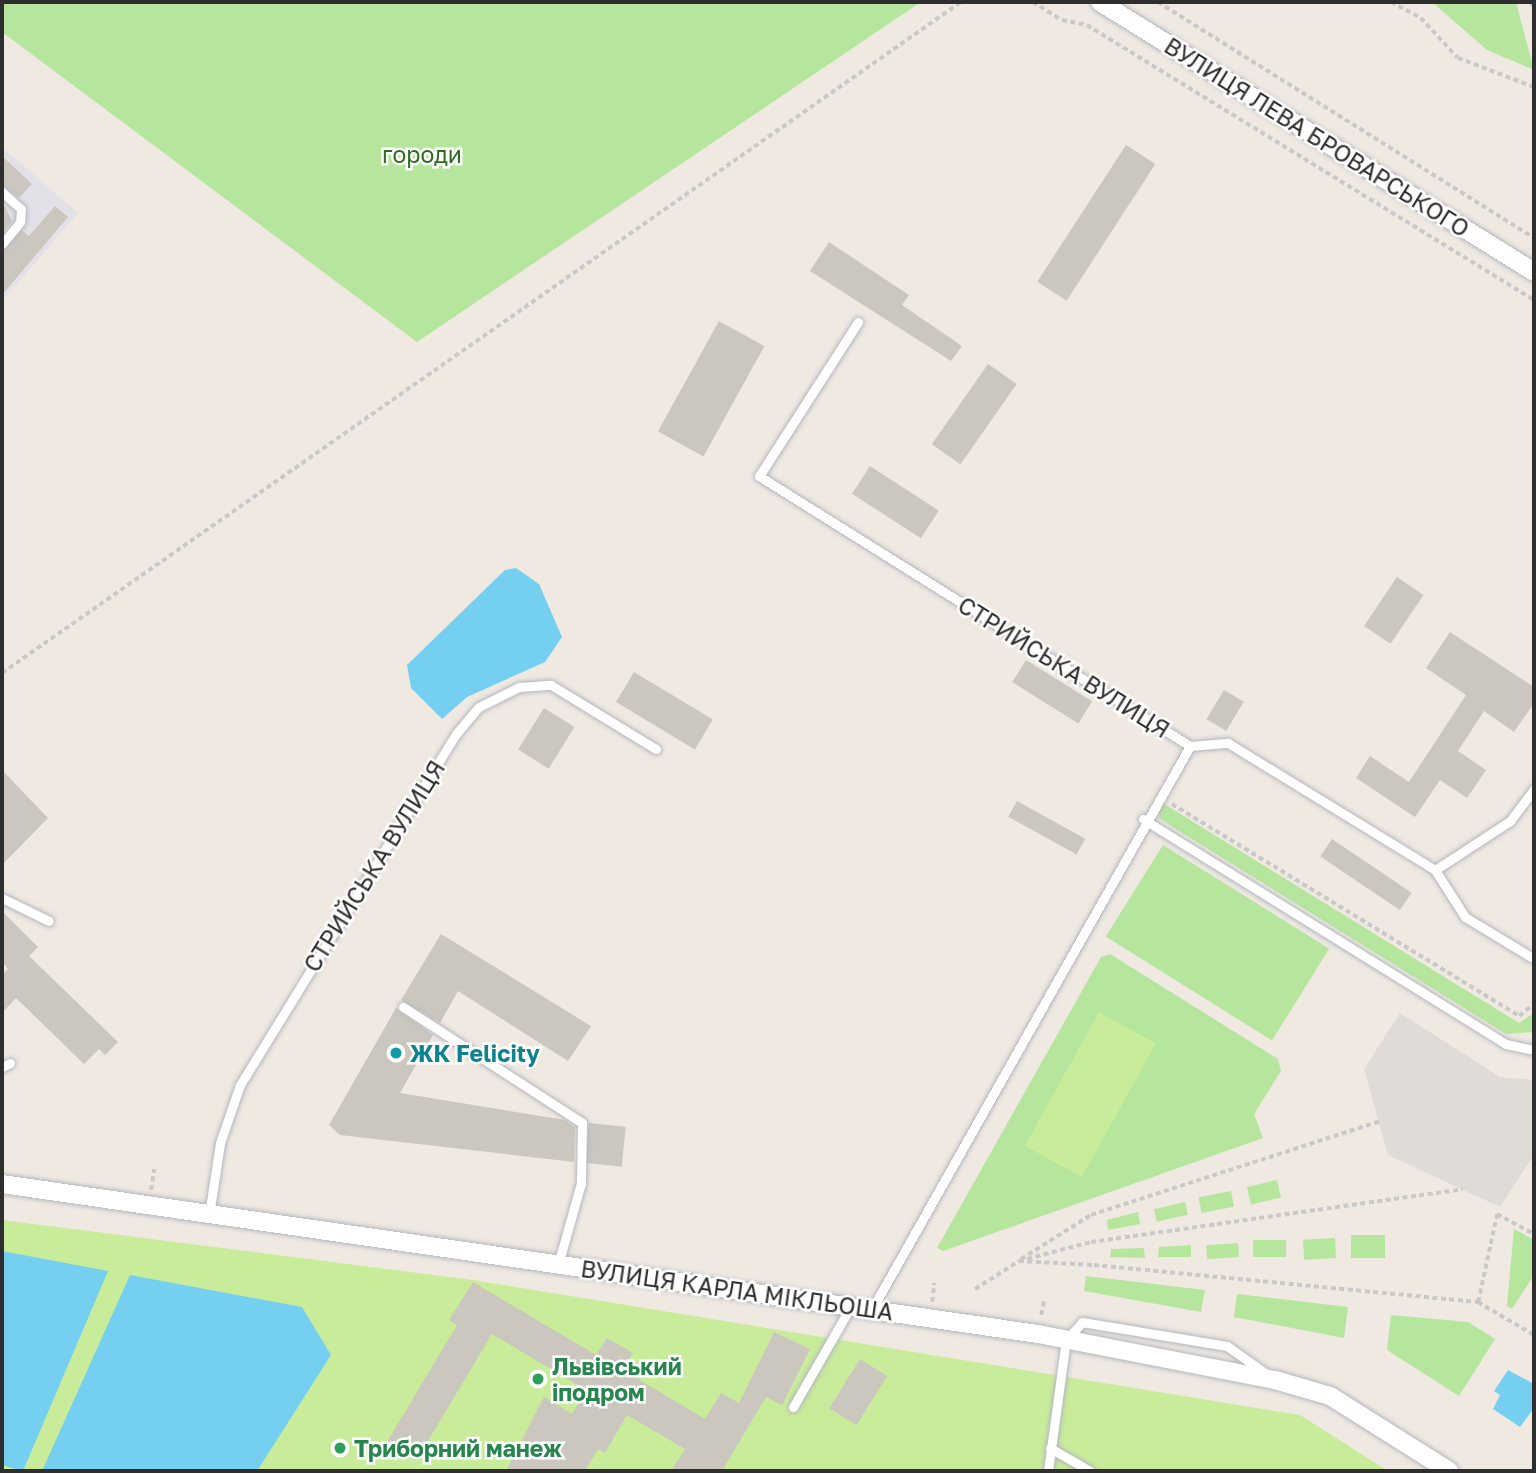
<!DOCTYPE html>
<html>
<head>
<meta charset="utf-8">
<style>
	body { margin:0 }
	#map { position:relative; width:1536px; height:1473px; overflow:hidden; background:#efe9e1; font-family:"Golos Text",sans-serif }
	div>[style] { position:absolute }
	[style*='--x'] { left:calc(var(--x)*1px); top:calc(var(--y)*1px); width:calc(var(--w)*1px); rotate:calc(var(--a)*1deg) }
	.industrial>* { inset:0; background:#e3e1e8 }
	.green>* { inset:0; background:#b6e59e; transform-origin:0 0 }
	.pitch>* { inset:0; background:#c9ec9a; transform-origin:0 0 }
	.plaza>* { inset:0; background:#dfdcd8 }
	.water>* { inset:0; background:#75cff0 }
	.building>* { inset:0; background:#cbc7bf; transform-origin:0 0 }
	.path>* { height:3.5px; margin-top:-1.75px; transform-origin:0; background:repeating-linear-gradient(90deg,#c9c9c9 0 5px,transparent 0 8.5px) }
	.roads { filter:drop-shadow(0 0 2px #b4b7c1) drop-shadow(0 0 2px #b4b7c1) }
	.service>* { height:9px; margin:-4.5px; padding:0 4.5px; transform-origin:4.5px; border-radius:4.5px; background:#fff }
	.minor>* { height:18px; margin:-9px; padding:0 9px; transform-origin:9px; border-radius:9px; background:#fff }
	.dots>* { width:19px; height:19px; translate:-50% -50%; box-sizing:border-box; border:4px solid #fff; border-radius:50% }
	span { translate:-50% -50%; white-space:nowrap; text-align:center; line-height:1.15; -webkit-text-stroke:5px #fff; paint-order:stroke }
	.street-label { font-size:23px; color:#2e2e2e }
	.park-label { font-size:23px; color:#2c6e1b }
	.culture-label { font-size:23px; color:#0d838f; font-weight:700 }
	.left { translate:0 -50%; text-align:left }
	.leisure-label { font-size:23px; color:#27864d; font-weight:700 }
	.frame { position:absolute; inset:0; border:4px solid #2e2e2e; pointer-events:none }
</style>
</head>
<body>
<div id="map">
	<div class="industrial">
		<div style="clip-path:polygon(2px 147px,78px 213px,2px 301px)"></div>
	</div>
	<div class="green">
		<div style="clip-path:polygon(2px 2px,921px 2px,417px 342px,2px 32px)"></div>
		<div style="clip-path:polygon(1432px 2px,1516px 2px,1534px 70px,1487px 50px)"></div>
		<div style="clip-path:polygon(1161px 802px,1519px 1023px,1534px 1013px,1534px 1032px,1506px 1034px,1171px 826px,1159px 818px)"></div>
		<div style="left:1163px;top:845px;width:196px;height:108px;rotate:32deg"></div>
		<div style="clip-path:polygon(1110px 954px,1278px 1059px,1281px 1071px,1254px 1114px,1263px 1138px,943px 1251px,937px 1248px,1101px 957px)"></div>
		<div style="left:1277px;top:1180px;width:18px;height:31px;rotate:77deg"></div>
		<div style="left:1231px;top:1191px;width:16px;height:33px;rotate:79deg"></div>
		<div style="left:1185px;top:1202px;width:13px;height:32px;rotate:77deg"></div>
		<div style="clip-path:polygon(1138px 1212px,1140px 1224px,1108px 1230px,1107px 1220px)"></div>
		<div style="clip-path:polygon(1514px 1229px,1534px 1240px,1534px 1275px,1512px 1309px,1507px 1306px)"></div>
		<div style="left:1385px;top:1235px;width:23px;height:34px;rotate:90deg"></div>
		<div style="left:1335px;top:1238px;width:20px;height:32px;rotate:87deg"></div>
		<div style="left:1286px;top:1240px;width:17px;height:33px;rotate:90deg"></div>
		<div style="left:1238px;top:1243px;width:14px;height:32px;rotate:86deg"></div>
		<div style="clip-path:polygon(1191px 1245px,1191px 1257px,1158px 1257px,1159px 1247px)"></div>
		<div style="clip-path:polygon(1144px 1248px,1145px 1258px,1110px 1257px,1111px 1249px)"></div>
		<div style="clip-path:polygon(1086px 1276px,1205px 1290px,1201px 1312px,1084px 1291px)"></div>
		<div style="clip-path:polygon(1237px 1294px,1348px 1307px,1344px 1338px,1234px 1317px)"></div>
		<div style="clip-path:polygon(1391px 1315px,1468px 1322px,1495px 1339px,1459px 1396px,1387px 1350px)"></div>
	</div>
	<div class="pitch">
		<div style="left:1099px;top:1012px;width:65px;height:153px;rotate:29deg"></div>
		<div style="clip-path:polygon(2px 1220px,473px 1280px,1300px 1415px,1388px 1471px,2px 1471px)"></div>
	</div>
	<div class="plaza">
		<div style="clip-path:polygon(1400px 1013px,1500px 1077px,1534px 1080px,1534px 1155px,1500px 1207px,1388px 1155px,1364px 1069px)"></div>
	</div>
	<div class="water">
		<div style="clip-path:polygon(516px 568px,539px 584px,562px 637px,545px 662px,467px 697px,442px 719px,411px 688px,407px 665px,505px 570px)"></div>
		<div style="clip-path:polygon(2px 1251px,108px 1271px,23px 1471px,2px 1465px)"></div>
		<div style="clip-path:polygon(130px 1275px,302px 1307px,331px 1355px,257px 1471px,42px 1471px)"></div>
		<div style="clip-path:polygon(1508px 1370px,1534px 1384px,1534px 1408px,1520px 1427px,1493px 1409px,1500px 1395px,1494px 1391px)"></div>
	</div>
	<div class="building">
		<div style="left:1126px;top:145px;width:35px;height:163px;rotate:33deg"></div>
		<div style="clip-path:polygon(2px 156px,32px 184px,19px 198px,2px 185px)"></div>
		<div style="clip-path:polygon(2px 201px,12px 221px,2px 233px)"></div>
		<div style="clip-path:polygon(55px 206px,68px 217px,2px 295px,2px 251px,22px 230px,29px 236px)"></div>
		<div style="clip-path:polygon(829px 242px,909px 295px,902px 305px,962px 346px,951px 361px,810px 271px)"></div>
		<div style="left:719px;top:321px;width:52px;height:126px;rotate:29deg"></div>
		<div style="left:988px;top:364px;width:35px;height:98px;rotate:35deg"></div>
		<div style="left:870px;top:466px;width:82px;height:33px;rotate:33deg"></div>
		<div style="left:1397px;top:577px;width:32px;height:59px;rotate:34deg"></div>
		<div style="clip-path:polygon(1450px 632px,1534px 687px,1534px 703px,1514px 732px,1484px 711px,1458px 751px,1486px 770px,1467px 798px,1440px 780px,1415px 817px,1356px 778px,1370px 756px,1409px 782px,1466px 695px,1426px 668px)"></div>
		<div style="left:1026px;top:660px;width:78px;height:26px;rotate:32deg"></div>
		<div style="left:634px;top:672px;width:92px;height:35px;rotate:31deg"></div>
		<div style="left:1224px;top:690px;width:23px;height:34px;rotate:31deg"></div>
		<div style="left:544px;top:708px;width:36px;height:49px;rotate:32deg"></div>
		<div style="clip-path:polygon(2px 770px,48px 818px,2px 865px)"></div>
		<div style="left:1017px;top:801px;width:78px;height:18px;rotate:29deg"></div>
		<div style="left:1332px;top:839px;width:96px;height:21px;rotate:34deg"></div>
		<div style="clip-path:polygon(2px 911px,38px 947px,29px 956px,118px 1042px,105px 1055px,99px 1049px,84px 1064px,16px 998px,2px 1013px,2px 975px,8px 969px,2px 962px)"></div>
		<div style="clip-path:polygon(441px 934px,591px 1026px,568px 1061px,458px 991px,440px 1023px,401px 1000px)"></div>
		<div style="clip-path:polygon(396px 1008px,433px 1035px,400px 1093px,565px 1120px,575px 1127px,574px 1162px,340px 1135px,329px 1125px)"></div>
		<div style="left:589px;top:1123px;width:37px;height:40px;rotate:6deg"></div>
		<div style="clip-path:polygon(473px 1282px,596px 1355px,607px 1338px,633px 1353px,623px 1370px,705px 1419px,721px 1393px,739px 1403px,774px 1332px,810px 1349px,782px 1405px,766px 1397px,722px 1471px,671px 1471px,685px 1449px,627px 1415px,605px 1453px,598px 1449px,585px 1471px,506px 1471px,544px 1397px,572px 1414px,586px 1390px,492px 1334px,416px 1461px,387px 1442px,457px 1325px,449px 1320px)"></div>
		<div style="left:860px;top:1359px;width:32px;height:58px;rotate:32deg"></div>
	</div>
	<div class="path">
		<div style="--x:1033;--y:2;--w:34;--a:32"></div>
		<div style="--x:1062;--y:20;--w:25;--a:11"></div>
		<div style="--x:1087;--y:25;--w:525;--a:31.6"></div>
		<div style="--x:1158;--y:2;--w:444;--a:32.1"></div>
		<div style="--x:1391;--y:2;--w:34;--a:28"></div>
		<div style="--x:1421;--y:18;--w:54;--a:47.2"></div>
		<div style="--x:1458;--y:58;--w:81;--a:20.9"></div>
		<div style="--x:1531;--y:2;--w:8;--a:67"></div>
		<div style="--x:2;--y:673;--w:1170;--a:-34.98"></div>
		<div style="--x:1172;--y:804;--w:407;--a:31.4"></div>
		<div style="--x:1519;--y:1016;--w:19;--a:-39"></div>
		<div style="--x:1379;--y:1122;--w:304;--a:162"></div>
		<div style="--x:1090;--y:1216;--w:84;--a:147.6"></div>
		<div style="--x:1019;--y:1261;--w:74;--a:-14.8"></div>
		<div style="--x:1091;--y:1242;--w:375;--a:-8.1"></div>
		<div style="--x:151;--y:1190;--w:21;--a:-82"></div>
		<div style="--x:975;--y:1289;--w:52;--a:-32.5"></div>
		<div style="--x:1019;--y:1261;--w:75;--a:3.1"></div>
		<div style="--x:1094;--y:1265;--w:386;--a:5.5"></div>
		<div style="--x:1478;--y:1302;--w:65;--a:30.5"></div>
		<div style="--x:932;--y:1302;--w:19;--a:-84"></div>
		<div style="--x:1478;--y:1302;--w:90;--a:-77.8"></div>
		<div style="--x:1497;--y:1214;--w:42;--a:28.4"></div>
		<div style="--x:1041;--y:1315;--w:15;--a:-79"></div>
	</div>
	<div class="roads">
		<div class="service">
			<div style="--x:2;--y:192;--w:25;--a:42"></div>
			<div style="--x:21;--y:209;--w:13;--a:94"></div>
			<div style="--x:20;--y:222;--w:28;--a:129"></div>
			<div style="--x:858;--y:322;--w:183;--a:122.7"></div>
			<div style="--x:759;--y:476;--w:509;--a:32.07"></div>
			<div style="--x:1190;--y:746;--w:647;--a:119.46"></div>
			<div style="--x:1190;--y:746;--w:38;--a:-5"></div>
			<div style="--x:1228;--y:743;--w:243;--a:31.5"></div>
			<div style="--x:1435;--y:870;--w:56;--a:57.4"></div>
			<div style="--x:1465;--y:917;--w:77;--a:31.2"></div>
			<div style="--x:1143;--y:819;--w:427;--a:31.8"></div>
			<div style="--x:1506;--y:1044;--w:29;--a:12"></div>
			<div style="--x:1435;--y:870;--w:90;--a:-33.2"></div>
			<div style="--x:1510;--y:821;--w:40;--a:-53"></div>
			<div style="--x:2;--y:898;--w:52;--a:26.1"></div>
			<div style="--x:403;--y:1007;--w:213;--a:32.9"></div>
			<div style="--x:582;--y:1123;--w:60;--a:91"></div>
			<div style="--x:581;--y:1183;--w:85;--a:105.7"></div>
			<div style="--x:2;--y:1067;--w:9;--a:-27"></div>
			<div style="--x:209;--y:1215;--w:73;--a:-81.3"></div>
			<div style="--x:220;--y:1143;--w:61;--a:-71"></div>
			<div style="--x:240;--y:1085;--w:412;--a:-58.4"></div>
			<div style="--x:456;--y:734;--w:35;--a:-50"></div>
			<div style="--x:479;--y:707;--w:45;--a:-26.6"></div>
			<div style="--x:519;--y:687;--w:32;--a:-4"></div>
			<div style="--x:551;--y:685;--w:123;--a:31.4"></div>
			<div style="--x:793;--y:1407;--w:116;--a:-60.1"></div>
			<div style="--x:1050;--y:1448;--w:46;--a:29.9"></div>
			<div style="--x:1048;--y:1471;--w:132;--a:-82.2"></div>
			<div style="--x:1066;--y:1340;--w:24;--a:-48"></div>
			<div style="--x:1082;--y:1322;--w:147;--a:9.4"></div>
			<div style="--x:1227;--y:1346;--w:47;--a:35.4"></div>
		</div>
		<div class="minor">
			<div style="--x:1100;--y:2;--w:511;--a:31.89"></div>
			<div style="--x:2;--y:1184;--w:1047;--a:8.24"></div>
			<div style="--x:1038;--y:1334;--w:241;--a:11"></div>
			<div style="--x:1275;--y:1380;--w:57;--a:16.2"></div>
			<div style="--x:1330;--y:1396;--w:141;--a:32.2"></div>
		</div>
	</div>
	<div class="dots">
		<div style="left:396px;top:1053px;background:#0f9aa8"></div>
		<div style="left:538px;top:1379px;background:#2e9e5b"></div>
		<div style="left:340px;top:1448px;background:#2e9e5b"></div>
	</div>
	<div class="street-label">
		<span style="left:1317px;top:137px;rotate:32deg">ВУЛИЦЯ ЛЕВА БРОВАРСЬКОГО</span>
		<span style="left:1064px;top:667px;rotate:32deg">СТРИЙСЬКА ВУЛИЦЯ</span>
		<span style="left:374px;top:866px;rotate:-58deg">СТРИЙСЬКА ВУЛИЦЯ</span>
		<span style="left:737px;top:1290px;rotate:8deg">ВУЛИЦЯ КАРЛА МІКЛЬОША</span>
	</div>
	<div class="park-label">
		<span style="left:422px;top:154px">городи</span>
	</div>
	<div class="culture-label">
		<span class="left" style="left:410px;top:1053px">ЖК Felicity</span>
	</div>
	<div class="leisure-label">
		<span class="left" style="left:552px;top:1379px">Львівський<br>іподром</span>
		<span class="left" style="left:354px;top:1448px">Триборний манеж</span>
	</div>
	<div class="frame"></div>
</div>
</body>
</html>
